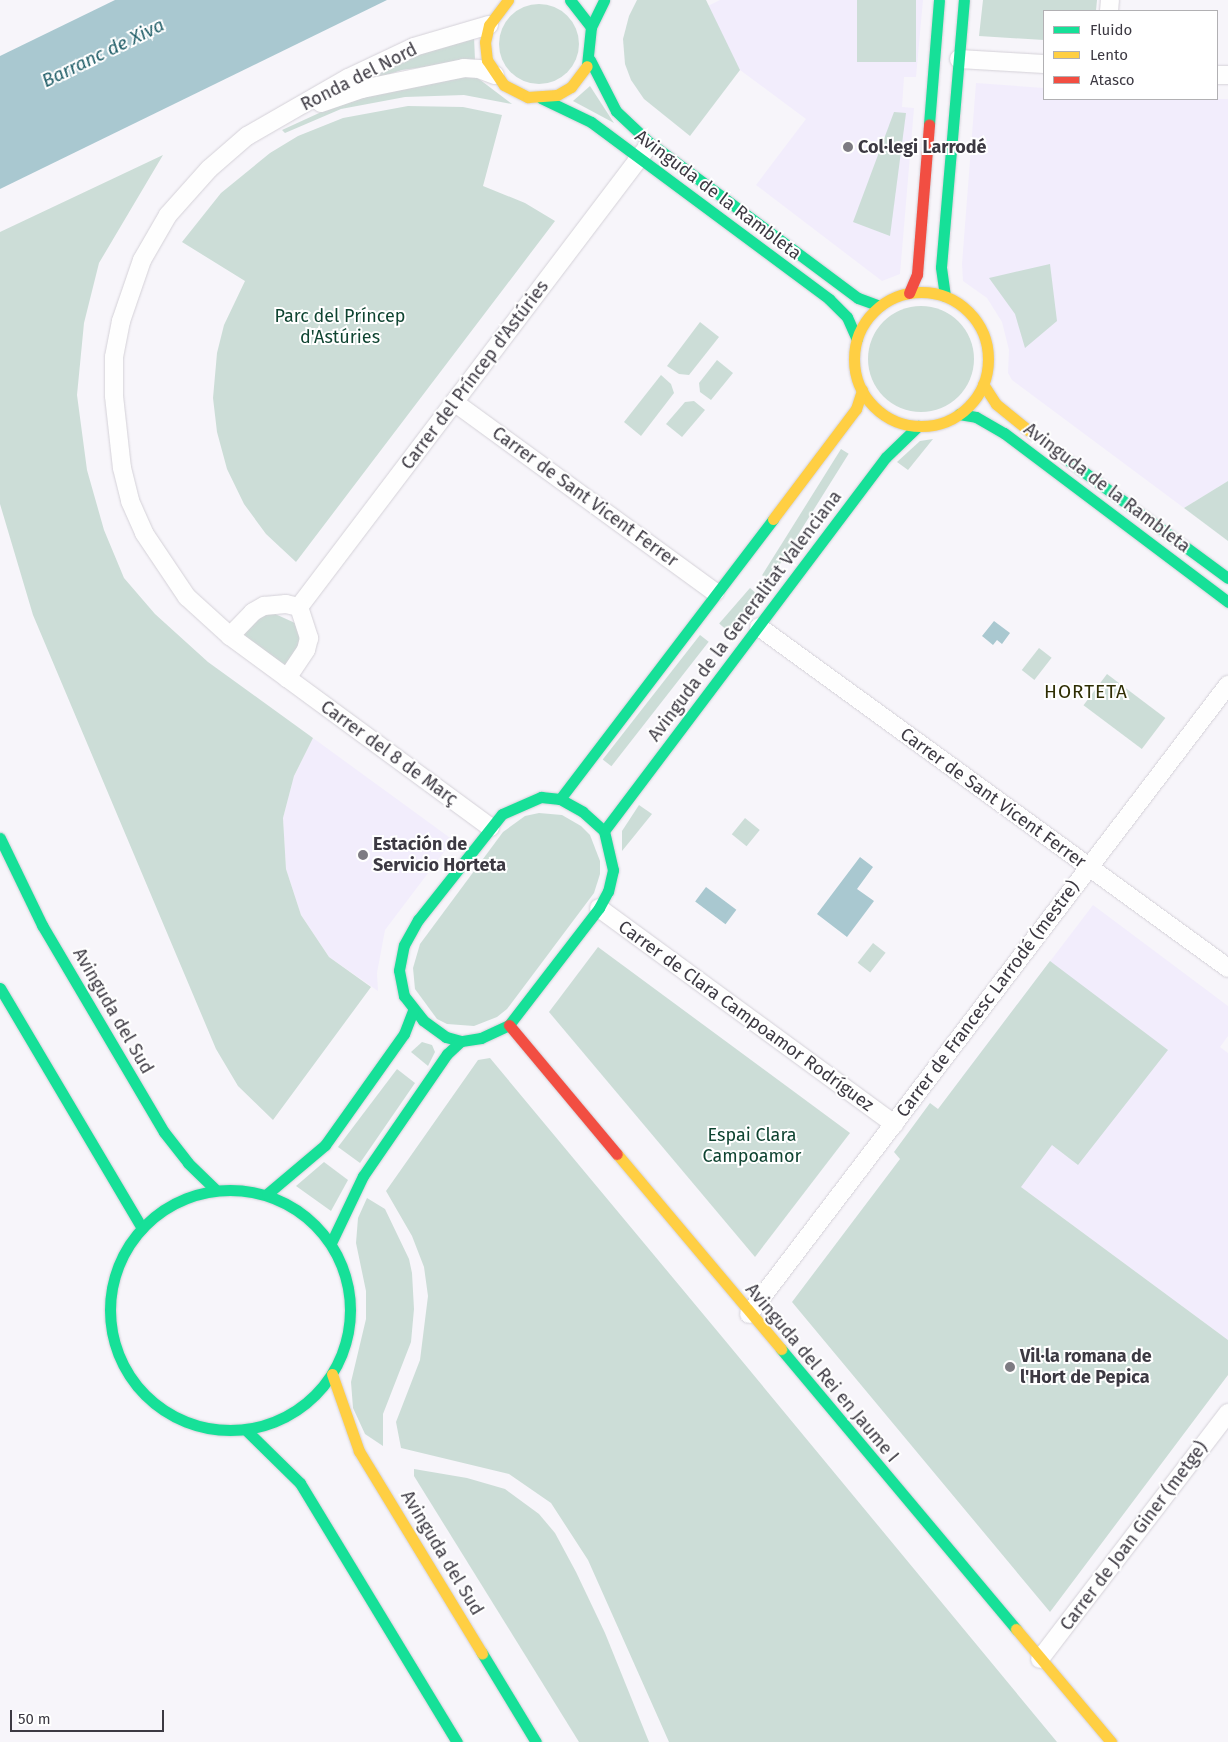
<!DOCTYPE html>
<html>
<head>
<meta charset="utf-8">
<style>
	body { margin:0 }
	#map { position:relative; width:1228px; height:1742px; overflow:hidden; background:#f7f5fa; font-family:"Fira Sans",sans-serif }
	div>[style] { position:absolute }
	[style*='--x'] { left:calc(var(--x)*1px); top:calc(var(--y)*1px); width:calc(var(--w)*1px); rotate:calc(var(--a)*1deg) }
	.built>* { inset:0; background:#f2edfc }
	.green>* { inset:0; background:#ccddd7; transform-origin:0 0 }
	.round { border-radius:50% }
	.water>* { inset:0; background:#a9c8d0; transform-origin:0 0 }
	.roads { filter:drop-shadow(0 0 1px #d4d1d8) drop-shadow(0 0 1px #d4d1d8) }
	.street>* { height:18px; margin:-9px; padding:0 9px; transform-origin:9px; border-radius:9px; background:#fefefe }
	.fast>* { height:11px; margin:-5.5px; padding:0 5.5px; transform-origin:5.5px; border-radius:5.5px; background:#16e098 }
	.fast>.ring { margin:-5.5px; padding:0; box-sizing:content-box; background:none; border:11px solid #16e098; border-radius:50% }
	.slow>* { height:11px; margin:-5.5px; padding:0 5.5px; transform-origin:5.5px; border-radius:5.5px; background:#ffcf43 }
	.slow>.ring { margin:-5.5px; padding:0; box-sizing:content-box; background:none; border:11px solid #ffcf43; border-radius:50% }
	.jam>* { height:11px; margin:-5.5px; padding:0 5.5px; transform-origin:5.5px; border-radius:5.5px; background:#f24e42 }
	.dots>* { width:14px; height:14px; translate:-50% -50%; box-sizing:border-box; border:2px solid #fff; border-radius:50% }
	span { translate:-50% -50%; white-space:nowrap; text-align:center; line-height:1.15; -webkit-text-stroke:4px #fff; paint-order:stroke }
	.street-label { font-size:18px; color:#3c3942 }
	.poi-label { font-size:18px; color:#3c3942; font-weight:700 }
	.left { translate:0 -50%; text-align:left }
	.park-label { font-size:18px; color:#0f4431 }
	.water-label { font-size:19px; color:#1f5d67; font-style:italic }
	.neighbourhood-label { font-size:19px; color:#2f2e04; letter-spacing:1px }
	.legend { position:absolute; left:1043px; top:10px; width:175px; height:90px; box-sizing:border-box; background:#fff; border:1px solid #b1b0b3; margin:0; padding:6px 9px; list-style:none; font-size:15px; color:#3c3942 }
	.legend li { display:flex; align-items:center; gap:10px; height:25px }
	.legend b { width:25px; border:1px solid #b1b0b3 }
	.scale { position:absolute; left:10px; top:1710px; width:154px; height:22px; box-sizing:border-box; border:2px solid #3c3942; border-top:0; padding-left:6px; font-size:15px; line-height:18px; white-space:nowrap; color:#3c3942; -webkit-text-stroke:4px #fff; paint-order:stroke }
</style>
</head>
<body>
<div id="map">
	<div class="built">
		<div style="clip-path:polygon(720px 0,923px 0,916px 77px,904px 77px,902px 107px,914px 108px,900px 274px,882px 281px,756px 185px,806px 119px,740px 70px,708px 6px)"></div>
		<div style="clip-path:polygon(976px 83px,1044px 88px,1044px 99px,1228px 99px,1228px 481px,1184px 508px,1012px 380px,1008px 373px,1009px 350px,1002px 322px,987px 298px,963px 281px,962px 264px)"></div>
		<div style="clip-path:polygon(313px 738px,453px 840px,385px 930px,377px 973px,378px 991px,329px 957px,301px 915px,286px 869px,283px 818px,294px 776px)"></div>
		<div style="clip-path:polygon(1093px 905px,1228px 1006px,1228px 1036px,1220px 1047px,1228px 1053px,1228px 1340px,1021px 1187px,962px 1077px)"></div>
	</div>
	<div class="green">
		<div style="clip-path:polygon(637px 0,706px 0,740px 70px,690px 136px,644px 99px,631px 80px,625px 64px,623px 39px,629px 16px)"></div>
		<div style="left:857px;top:0;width:59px;height:62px"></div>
		<div style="clip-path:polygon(983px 0,1097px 0,1096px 11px,1044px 11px,1044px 40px,979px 36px)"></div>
		<div class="round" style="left:499px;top:4px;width:80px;height:80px"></div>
		<div style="clip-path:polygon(474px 37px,475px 60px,402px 70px,343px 89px,413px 53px)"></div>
		<div style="clip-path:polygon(475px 76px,512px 104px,464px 95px,405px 97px,341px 109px,285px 133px,282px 130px,341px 103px,444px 78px)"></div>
		<div style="clip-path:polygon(590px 86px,614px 123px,573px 101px)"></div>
		<div style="clip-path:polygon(408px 106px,463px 107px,502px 115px,483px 186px,525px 203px,555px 221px,296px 562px,266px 534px,244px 504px,227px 469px,217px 432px,213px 398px,217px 353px,224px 325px,245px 281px,182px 242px,221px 193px,270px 153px,298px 136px,343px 118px)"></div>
		<div style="clip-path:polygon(894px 112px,906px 113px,890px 236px,853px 222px)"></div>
		<div style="clip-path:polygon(163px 155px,99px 263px,84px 323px,77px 395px,87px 470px,104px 530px,124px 578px,155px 614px,208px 662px,313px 738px,294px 776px,283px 818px,286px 869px,301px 915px,329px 957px,371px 987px,273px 1120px,238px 1086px,216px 1049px,33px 615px,0 504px,0 232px)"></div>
		<div style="clip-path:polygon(1050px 264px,1057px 321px,1025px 348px,1015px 314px,989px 278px)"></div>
		<div class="round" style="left:868px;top:306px;width:106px;height:106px"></div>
		<div style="clip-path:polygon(700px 322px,719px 337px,689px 375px,679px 374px,667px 366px)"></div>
		<div style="clip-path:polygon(717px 360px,733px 373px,711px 400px,700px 392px,699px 383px)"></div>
		<div style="clip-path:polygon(661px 375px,671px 384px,674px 393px,641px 436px,624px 422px)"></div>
		<div style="clip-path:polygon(694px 401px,705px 410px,682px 437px,666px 424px,685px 402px)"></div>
		<div style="clip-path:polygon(933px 439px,908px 470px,897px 462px,920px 441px)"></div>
		<div style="left:841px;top:449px;width:9px;height:149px;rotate:32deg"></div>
		<div style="clip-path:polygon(1228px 481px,1228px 541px,1184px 508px)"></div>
		<div style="left:750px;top:588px;width:11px;height:47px;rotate:41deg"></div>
		<div style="clip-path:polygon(273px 613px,295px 623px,301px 638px,300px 647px,286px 667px,242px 635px,264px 614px)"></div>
		<div style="left:700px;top:635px;width:11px;height:158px;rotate:38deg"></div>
		<div style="left:1039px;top:648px;width:16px;height:28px;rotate:38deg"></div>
		<div style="left:1107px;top:674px;width:73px;height:39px;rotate:37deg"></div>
		<div style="clip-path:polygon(639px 805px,652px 814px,622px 851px,622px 831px)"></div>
		<div style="clip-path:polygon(539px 813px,562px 815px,581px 826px,590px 835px,600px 861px,600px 874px,594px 893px,507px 1009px,497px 1017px,474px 1026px,447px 1024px,437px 1019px,415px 989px,413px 968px,420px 944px,503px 832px,525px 816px)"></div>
		<div style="left:745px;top:818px;width:19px;height:21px;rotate:39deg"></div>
		<div style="left:873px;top:943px;width:16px;height:25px;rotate:38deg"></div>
		<div style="clip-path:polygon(598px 947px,850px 1133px,755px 1257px,549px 1012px)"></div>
		<div style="clip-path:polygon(1050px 961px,1168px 1050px,1078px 1165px,1052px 1145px,1021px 1187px,1228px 1340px,1228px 1375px,1050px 1612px,792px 1302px,900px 1159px,894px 1152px,930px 1103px,938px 1109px)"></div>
		<div style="clip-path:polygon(422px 1042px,432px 1045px,435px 1052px,428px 1066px,411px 1052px)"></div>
		<div style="clip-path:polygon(490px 1058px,728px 1344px,1057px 1742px,669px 1742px,588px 1560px,551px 1503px,509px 1474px,401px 1448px,396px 1422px,420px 1360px,428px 1296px,424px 1267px,412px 1236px,386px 1191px,478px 1060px)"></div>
		<div style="clip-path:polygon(397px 1069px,415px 1083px,360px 1163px,338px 1147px)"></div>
		<div style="clip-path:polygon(324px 1162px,348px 1180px,331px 1211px,296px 1186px)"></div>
		<div style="clip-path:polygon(367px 1198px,385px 1209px,409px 1259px,412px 1273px,414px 1309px,411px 1342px,383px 1414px,383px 1446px,365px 1434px,353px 1408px,351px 1382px,366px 1319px,366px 1291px,356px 1243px,358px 1218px)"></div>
		<div style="clip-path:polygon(414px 1469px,467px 1478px,505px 1489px,539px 1514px,555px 1533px,576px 1572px,605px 1633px,649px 1742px,579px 1742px,414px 1476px)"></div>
	</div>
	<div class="water">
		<div style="clip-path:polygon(115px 0,387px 0,0 189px,0 56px)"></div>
		<div style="clip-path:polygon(994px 621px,1010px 633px,1002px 644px,997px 640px,993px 645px,982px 636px)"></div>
		<div style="clip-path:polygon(860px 857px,873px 867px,857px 889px,874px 901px,847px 937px,817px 914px)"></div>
		<div style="left:706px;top:887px;width:38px;height:18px;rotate:37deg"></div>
	</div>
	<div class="roads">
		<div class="street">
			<div style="--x:1109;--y:11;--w:11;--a:-85"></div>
			<div style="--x:489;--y:25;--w:78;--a:163.7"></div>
			<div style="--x:414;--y:47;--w:73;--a:154.8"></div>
			<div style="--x:348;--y:78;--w:116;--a:150.1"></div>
			<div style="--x:247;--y:136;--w:50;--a:139"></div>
			<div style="--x:209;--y:169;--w:62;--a:131.7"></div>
			<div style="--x:168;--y:215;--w:52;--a:120"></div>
			<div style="--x:142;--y:260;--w:65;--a:109"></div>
			<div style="--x:121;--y:321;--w:37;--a:101"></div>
			<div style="--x:114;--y:357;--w:39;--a:90"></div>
			<div style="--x:114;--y:396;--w:72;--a:83.7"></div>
			<div style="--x:122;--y:468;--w:34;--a:76"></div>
			<div style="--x:130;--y:501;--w:35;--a:66"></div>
			<div style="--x:144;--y:533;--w:77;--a:56.1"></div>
			<div style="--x:187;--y:597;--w:58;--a:42.2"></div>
			<div style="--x:230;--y:636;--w:323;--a:36.3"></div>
			<div style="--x:959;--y:59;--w:85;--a:3.4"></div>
			<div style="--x:1217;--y:75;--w:11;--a:0"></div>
			<div style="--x:321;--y:103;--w:43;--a:-18.9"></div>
			<div style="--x:362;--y:89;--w:104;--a:-11.6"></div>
			<div style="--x:464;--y:68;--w:15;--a:4"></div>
			<div style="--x:479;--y:69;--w:17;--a:21"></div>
			<div style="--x:454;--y:402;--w:323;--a:36.1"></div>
			<div style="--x:299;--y:607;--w:575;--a:-52.85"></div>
			<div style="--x:759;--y:627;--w:580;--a:36.02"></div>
			<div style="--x:230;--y:636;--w:33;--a:-46"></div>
			<div style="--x:253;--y:612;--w:13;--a:-29"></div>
			<div style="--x:264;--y:606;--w:22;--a:-5"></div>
			<div style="--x:286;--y:604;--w:13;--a:13"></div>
			<div style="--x:299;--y:607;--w:33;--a:72"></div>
			<div style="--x:309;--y:638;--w:12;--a:104"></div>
			<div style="--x:306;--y:650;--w:34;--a:124"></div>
			<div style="--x:599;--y:908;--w:366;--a:36.2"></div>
			<div style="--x:749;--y:1314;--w:791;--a:-52.71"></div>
			<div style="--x:1040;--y:1659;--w:310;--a:-52.6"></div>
		</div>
		<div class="fast">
			<div style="--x:570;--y:0;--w:34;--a:52"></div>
			<div style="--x:591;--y:27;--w:39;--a:96"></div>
			<div style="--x:591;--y:27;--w:30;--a:-64"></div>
			<div style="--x:590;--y:60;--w:57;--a:63"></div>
			<div style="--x:616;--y:111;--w:47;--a:43.3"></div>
			<div style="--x:650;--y:143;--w:259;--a:36.7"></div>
			<div style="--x:858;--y:298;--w:23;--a:20"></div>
			<div style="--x:541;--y:98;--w:55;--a:25.6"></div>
			<div style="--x:591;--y:122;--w:297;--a:36.6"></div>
			<div style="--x:829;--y:299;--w:25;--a:45"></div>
			<div style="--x:847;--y:317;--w:24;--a:66"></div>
			<div style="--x:929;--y:124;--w:124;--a:-85.4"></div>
			<div style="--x:945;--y:296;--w:29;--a:-98"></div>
			<div style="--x:941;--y:267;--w:268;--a:-85.1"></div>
			<div style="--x:959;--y:414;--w:17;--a:10"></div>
			<div style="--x:976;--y:417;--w:32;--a:30"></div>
			<div style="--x:1004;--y:433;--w:281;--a:37"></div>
			<div style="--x:1065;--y:458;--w:202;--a:36.4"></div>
			<div style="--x:541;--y:797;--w:19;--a:6"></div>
			<div style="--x:560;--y:799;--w:26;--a:29"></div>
			<div style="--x:583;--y:812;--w:28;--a:42"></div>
			<div style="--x:604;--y:831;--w:40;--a:77"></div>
			<div style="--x:613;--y:870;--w:22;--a:103"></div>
			<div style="--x:608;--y:891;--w:19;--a:118"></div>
			<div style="--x:599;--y:908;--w:148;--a:127.6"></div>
			<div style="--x:509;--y:1025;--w:31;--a:155"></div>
			<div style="--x:481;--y:1038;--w:20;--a:171"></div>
			<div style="--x:461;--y:1041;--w:16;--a:-165"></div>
			<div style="--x:446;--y:1037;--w:29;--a:-144"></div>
			<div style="--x:423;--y:1020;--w:31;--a:-128"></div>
			<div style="--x:404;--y:996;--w:26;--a:-101"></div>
			<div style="--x:399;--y:970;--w:25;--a:-79"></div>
			<div style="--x:404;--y:945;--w:29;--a:-61"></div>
			<div style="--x:418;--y:920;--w:135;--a:-51.6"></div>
			<div style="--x:502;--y:814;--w:43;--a:-23.6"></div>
			<div style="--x:560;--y:799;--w:352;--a:-52.7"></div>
			<div style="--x:604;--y:831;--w:468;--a:-53"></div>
			<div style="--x:886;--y:457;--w:45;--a:-44.1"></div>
			<div style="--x:0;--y:838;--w:97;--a:64.2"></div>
			<div style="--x:42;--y:925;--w:240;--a:59.5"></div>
			<div style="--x:164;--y:1132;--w:39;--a:52"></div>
			<div style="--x:188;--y:1163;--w:37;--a:44"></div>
			<div style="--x:0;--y:988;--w:279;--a:59.4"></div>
			<div class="ring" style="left:110px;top:1190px;width:229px;height:229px"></div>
			<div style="--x:267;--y:1194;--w:76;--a:-40.2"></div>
			<div style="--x:325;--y:1145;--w:136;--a:-54.6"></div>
			<div style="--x:404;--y:1034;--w:25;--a:-69"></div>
			<div style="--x:331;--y:1243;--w:74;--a:-64.5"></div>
			<div style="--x:363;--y:1176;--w:148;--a:-55.5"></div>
			<div style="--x:447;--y:1054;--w:19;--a:-43"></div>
			<div style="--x:781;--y:1349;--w:366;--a:50"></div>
			<div style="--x:246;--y:1430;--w:76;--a:44.5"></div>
			<div style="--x:300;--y:1483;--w:303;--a:58.8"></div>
			<div style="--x:482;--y:1653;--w:104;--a:58.8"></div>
		</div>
		<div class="slow">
			<div style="--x:508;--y:0;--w:31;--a:127"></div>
			<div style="--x:489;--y:25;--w:17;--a:103"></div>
			<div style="--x:485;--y:42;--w:18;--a:84"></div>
			<div style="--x:487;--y:60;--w:30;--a:56"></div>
			<div style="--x:504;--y:85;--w:27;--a:27"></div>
			<div style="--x:528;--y:97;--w:29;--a:-4"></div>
			<div style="--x:557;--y:95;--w:16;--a:-30"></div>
			<div style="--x:571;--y:87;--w:26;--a:-53"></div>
			<div class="ring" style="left:854px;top:292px;width:123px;height:123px"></div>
			<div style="--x:983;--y:384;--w:24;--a:57"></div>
			<div style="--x:996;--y:404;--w:48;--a:39"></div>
			<div style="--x:773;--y:519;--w:138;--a:-53"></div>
			<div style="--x:856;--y:409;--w:20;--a:-72"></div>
			<div style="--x:617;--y:1154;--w:255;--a:49.9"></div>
			<div style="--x:332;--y:1374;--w:82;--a:70.7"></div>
			<div style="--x:359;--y:1451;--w:237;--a:58.7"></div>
			<div style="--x:1016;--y:1629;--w:148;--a:49.9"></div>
		</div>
		<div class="jam">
			<div style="--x:909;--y:293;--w:21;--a:-67"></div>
			<div style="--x:917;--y:274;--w:150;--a:-85.4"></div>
			<div style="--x:509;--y:1025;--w:168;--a:50.1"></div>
		</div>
	</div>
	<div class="dots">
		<div style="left:848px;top:147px;background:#7d7b82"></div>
		<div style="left:363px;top:855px;background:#7d7b82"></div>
		<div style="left:1010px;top:1367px;background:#7d7b82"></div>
	</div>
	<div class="street-label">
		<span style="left:359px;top:77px;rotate:-27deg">Ronda del Nord</span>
		<span style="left:718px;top:195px;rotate:37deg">Avinguda de la Rambleta</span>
		<span style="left:475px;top:375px;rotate:-53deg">Carrer del Príncep d'Astúries</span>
		<span style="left:1107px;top:488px;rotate:37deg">Avinguda de la Rambleta</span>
		<span style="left:585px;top:497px;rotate:36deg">Carrer de Sant Vicent Ferrer</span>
		<span style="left:745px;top:616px;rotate:-53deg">Avinguda de la Generalitat Valenciana</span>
		<span style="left:389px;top:753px;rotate:36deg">Carrer del 8 de Març</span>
		<span style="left:993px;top:798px;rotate:36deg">Carrer de Sant Vicent Ferrer</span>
		<span style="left:988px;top:999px;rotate:-53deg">Carrer de Francesc Larrodé (mestre)</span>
		<span style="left:113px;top:1011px;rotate:60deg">Avinguda del Sud</span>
		<span style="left:746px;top:1016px;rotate:36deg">Carrer de Clara Campoamor Rodríguez</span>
		<span style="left:822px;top:1373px;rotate:50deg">Avinguda del Rei en Jaume I</span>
		<span style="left:1134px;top:1536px;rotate:-53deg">Carrer de Joan Giner (metge)</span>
		<span style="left:442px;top:1553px;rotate:59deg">Avinguda del Sud</span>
	</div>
	<div class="poi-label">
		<span class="left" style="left:858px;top:147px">Col·legi Larrodé</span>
		<span class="left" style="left:373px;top:855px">Estación de<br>Servicio Horteta</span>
		<span class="left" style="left:1020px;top:1367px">Vil·la romana de<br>l'Hort de Pepica</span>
	</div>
	<div class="park-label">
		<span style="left:340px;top:327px">Parc del Príncep<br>d'Astúries</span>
		<span style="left:752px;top:1146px">Espai Clara<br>Campoamor</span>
	</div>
	<div class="water-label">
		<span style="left:103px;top:53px;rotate:-26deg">Barranc de Xiva</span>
	</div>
	<div class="neighbourhood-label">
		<span style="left:1086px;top:692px">HORTETA</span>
	</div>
	<ul class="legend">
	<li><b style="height:6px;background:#16e098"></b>Fluido</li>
	<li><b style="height:6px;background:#ffcf43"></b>Lento</li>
	<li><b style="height:6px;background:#f24e42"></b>Atasco</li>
	</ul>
	<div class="scale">50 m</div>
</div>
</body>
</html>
